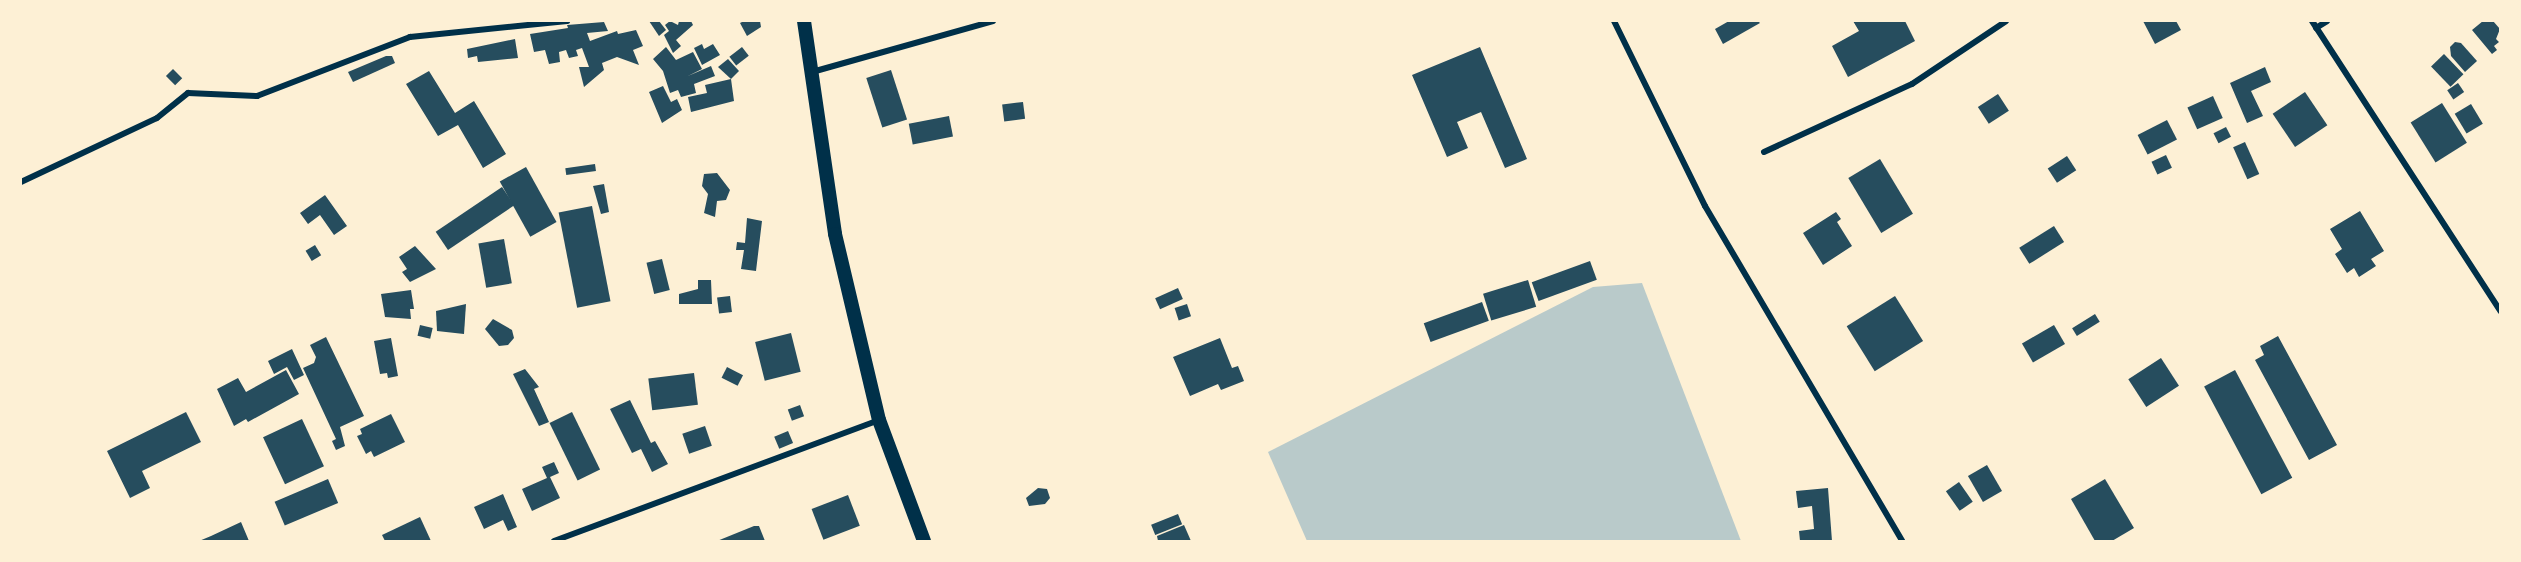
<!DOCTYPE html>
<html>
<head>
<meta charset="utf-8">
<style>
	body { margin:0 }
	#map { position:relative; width:2521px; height:562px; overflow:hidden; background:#fdf0d5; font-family:"Sofia Sans Condensed",sans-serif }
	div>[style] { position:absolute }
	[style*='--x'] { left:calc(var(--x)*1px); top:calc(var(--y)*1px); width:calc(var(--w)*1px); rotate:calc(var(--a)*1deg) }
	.green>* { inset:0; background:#b9caca }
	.building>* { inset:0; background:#264d5e; transform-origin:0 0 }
	.minor>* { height:6px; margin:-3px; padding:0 3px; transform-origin:3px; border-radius:3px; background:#003049 }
	.primary>* { height:14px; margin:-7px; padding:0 7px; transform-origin:7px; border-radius:7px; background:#003049 }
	span { translate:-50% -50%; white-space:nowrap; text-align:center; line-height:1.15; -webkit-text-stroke:5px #fdf0d5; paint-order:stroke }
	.frame { position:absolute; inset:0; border:22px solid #fdf0d5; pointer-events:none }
</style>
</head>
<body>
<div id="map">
	<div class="green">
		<div style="clip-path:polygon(1642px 283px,1741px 541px,1307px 541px,1268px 452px,1593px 287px)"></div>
	</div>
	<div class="building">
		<div style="clip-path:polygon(649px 21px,659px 21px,666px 30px,659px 36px)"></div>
		<div style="clip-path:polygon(670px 21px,678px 25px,679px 21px,691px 21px,693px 25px,676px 40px,681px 46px,673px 53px,664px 35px,669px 31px,665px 25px)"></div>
		<div style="clip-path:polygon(744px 21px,760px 21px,761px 27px,747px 36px,740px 23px)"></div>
		<div style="clip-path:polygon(1729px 21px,1758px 21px,1760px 23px,1723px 44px,1715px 29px)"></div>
		<div style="clip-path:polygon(1853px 21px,1905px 21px,1915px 41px,1848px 77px,1832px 46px,1859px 31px)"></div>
		<div style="clip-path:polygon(2143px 21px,2176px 21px,2181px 30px,2155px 44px)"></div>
		<div style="clip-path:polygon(2483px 21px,2493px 21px,2500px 29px,2496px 39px,2499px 42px,2494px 46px,2497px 50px,2492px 54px,2472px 30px)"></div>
		<div style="clip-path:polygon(604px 22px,608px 31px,587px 33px,590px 41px,617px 31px,618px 34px,636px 30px,643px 46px,633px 50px,639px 65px,617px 57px,602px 63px,604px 70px,584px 87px,579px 67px,589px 67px,582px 48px,576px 50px,578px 56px,569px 58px,566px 50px,559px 52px,560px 62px,549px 64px,545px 50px,534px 52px,530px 34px,568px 28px,567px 25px)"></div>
		<div style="clip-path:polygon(515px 39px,518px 58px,478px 62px,477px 56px,468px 58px,467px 49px)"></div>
		<div style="clip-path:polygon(2455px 42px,2461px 43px,2477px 61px,2465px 72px,2451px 56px,2450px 47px)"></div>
		<div style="clip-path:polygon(702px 44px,704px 49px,713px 44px,720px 55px,702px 65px,694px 48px)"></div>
		<div style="clip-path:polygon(666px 47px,676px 60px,693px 52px,702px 69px,688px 76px,711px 66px,715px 76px,694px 84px,696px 93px,681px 97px,678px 90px,670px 93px,663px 71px,653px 59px)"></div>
		<div style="left:742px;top:47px;width:11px;height:16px;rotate:52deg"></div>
		<div style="clip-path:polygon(1480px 47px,1527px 159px,1505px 168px,1481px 112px,1457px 122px,1468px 148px,1447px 157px,1412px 75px)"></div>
		<div style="left:2444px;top:54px;width:28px;height:18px;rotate:46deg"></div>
		<div style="clip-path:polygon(386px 56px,392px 56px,395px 63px,353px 82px,348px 72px)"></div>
		<div style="clip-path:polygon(728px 59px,739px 71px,731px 79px,718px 67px)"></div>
		<div style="clip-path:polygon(2265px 67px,2271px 82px,2251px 91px,2263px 116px,2247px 123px,2230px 83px)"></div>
		<div style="left:173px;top:69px;width:13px;height:10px;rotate:45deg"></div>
		<div style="left:891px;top:70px;width:52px;height:26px;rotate:72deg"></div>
		<div style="clip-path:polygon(429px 71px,455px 113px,474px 101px,506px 154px,483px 168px,458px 125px,438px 136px,406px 84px)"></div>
		<div style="clip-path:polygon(731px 79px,734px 101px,691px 112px,688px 97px,707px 93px,705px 85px)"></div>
		<div style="left:2458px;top:83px;width:11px;height:13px;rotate:56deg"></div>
		<div style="clip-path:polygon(663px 86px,671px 102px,677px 99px,682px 110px,662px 123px,649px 92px)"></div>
		<div style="left:2305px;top:92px;width:40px;height:39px;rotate:56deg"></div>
		<div style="left:1998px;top:94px;width:20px;height:24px;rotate:57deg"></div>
		<div style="left:2213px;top:96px;width:24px;height:28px;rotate:66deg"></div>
		<div style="left:1023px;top:102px;width:17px;height:21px;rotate:83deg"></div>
		<div style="left:2442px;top:103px;width:47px;height:37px;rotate:58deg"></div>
		<div style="left:2471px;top:104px;width:23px;height:19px;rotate:59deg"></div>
		<div style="left:949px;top:116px;width:21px;height:41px;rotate:79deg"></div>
		<div style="left:2167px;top:120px;width:22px;height:33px;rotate:63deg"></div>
		<div style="left:2226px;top:127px;width:11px;height:14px;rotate:63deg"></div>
		<div style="left:2245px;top:142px;width:35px;height:13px;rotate:66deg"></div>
		<div style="left:2166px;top:155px;width:14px;height:16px;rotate:65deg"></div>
		<div style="left:2067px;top:156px;width:17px;height:23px;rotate:57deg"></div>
		<div style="left:1880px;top:159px;width:64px;height:37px;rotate:59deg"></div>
		<div style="left:595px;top:164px;width:7px;height:30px;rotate:82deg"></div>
		<div style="left:526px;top:167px;width:63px;height:30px;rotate:61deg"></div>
		<div style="clip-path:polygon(717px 173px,730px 190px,726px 200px,717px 201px,715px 217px,704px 213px,708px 194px,702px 186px,704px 174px)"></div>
		<div style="clip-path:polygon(604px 184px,609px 212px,601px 214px,593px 186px)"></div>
		<div style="left:502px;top:187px;width:22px;height:80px;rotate:56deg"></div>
		<div style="clip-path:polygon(325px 195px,347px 226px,334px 235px,320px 215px,308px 224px,300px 213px)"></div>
		<div style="left:592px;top:206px;width:97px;height:34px;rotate:79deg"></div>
		<div style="clip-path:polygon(2360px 211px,2384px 251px,2371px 259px,2376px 266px,2359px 277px,2354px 268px,2347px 273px,2335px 254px,2342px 249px,2330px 229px)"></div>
		<div style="clip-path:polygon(1836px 212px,1841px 219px,1837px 222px,1852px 246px,1823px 265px,1803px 233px)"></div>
		<div style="clip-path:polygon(747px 218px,762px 221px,756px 271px,741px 269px,744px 250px,736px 250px,737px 242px,745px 243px)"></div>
		<div style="left:2054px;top:226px;width:19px;height:41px;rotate:58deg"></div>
		<div style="left:504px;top:239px;width:45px;height:26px;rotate:80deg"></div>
		<div style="left:315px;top:245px;width:12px;height:11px;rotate:59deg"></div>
		<div style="clip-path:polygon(415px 246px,436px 269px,410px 282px,402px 272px,407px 269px,399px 257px)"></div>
		<div style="left:662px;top:259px;width:32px;height:16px;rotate:76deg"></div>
		<div style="left:1590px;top:261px;width:20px;height:62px;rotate:70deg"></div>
		<div style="clip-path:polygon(698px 280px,711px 280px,712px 304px,679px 304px,679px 294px,698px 289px)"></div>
		<div style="left:1528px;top:280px;width:28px;height:47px;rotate:73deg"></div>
		<div style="left:1178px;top:288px;width:12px;height:25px;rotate:66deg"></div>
		<div style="clip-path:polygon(411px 290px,414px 309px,410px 309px,411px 319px,385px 317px,381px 294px)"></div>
		<div style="left:730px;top:296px;width:16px;height:13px;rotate:83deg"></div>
		<div style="left:1895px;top:296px;width:53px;height:57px;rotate:58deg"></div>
		<div style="left:1482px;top:302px;width:20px;height:62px;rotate:70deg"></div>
		<div style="clip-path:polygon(466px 304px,464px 334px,437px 331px,436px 311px)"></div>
		<div style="left:1187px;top:304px;width:13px;height:13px;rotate:72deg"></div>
		<div style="left:2095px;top:314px;width:9px;height:27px;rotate:58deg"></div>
		<div style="clip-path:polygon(493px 319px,512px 330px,514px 338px,508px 345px,499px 346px,485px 329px)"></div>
		<div style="left:420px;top:325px;width:13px;height:11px;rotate:13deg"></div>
		<div style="left:2054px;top:325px;width:22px;height:37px;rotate:60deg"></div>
		<div style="left:791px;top:333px;width:40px;height:37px;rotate:76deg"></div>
		<div style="clip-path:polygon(2278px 336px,2337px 445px,2309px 460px,2255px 360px,2264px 355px,2260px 346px)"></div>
		<div style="clip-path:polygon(326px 337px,364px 416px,340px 427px,345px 446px,336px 450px,332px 441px,336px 439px,303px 368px,314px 363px,316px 357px,310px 345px)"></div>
		<div style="clip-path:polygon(391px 338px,398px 376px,388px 378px,387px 373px,380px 374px,374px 341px)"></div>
		<div style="clip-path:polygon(1220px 338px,1232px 368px,1238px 366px,1244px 381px,1221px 390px,1218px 384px,1190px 396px,1173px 357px)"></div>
		<div style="clip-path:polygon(292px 349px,304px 375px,294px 380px,287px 367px,274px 374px,268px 361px)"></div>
		<div style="left:2161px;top:358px;width:33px;height:39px;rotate:57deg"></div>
		<div style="left:727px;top:367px;width:18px;height:12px;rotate:27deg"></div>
		<div style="clip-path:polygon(525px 369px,539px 387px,534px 389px,549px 422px,539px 426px,513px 374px)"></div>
		<div style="clip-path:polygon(286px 370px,299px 394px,248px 422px,246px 419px,234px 426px,217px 389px,238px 378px,246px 392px)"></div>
		<div style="left:2235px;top:370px;width:122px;height:35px;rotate:62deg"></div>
		<div style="left:694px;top:373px;width:32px;height:46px;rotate:83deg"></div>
		<div style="clip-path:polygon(630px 400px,651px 443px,655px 441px,668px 464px,652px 472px,641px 449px,632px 453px,610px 409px)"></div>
		<div style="left:800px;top:405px;width:12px;height:13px;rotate:70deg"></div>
		<div style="clip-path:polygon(186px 412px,201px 442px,142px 471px,150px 488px,130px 498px,107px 451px)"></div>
		<div style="left:572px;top:412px;width:64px;height:25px;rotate:64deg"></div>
		<div style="clip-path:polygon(391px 414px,405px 442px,374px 457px,371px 451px,366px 454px,357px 436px,362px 434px,360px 429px)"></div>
		<div style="left:302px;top:419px;width:52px;height:43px;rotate:65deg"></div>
		<div style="left:705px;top:426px;width:21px;height:24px;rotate:71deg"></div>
		<div style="left:788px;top:431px;width:13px;height:15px;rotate:67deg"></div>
		<div style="clip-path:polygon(554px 462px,559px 473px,550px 477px,560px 498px,532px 511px,522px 489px,547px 478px,542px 467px)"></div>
		<div style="left:1987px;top:465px;width:30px;height:22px;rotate:60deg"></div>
		<div style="left:328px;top:479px;width:26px;height:58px;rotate:67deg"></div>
		<div style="clip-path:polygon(2105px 479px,2134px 528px,2112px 541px,2095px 541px,2071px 499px)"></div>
		<div style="left:1959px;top:482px;width:24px;height:16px;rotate:55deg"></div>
		<div style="clip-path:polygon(1038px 488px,1047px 489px,1050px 498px,1045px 504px,1029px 506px,1026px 498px)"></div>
		<div style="clip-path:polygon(1828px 488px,1832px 541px,1800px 541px,1799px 531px,1814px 529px,1812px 506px,1798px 508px,1796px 491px)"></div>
		<div style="clip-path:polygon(503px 494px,517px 527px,508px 531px,503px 520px,484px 529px,474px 507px)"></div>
		<div style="left:848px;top:495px;width:33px;height:39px;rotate:69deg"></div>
		<div style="left:1178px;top:514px;width:11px;height:29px;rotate:68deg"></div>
		<div style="clip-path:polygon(420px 517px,431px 541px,385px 541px,382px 535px)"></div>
		<div style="clip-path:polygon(241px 522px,249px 541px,199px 541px,211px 536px)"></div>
		<div style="clip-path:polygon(1184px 525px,1191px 541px,1158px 541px,1157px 536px)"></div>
		<div style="clip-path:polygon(754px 526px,759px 526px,765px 541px,717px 541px)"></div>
	</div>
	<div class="minor">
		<div style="--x:1614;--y:21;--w:206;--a:63.8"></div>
		<div style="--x:1705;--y:206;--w:389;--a:59.5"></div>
		<div style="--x:2312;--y:21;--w:346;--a:57"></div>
		<div style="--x:2316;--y:28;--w:13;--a:-32"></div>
		<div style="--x:812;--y:72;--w:188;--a:-15.7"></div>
		<div style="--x:1764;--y:152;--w:163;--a:-24.7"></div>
		<div style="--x:1912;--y:84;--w:113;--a:-33.8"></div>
		<div style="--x:21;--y:182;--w:150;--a:-25.2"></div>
		<div style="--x:157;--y:118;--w:40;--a:-39"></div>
		<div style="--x:188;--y:93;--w:69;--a:2.5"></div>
		<div style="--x:257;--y:96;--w:164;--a:-21.1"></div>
		<div style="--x:410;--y:37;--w:158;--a:-5.8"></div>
		<div style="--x:554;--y:541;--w:347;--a:-20.4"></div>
	</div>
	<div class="primary">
		<div style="--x:804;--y:21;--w:215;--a:81.7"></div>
		<div style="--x:835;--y:234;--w:191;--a:76.7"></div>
		<div style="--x:879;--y:420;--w:129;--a:69.6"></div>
	</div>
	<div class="frame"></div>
</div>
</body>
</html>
